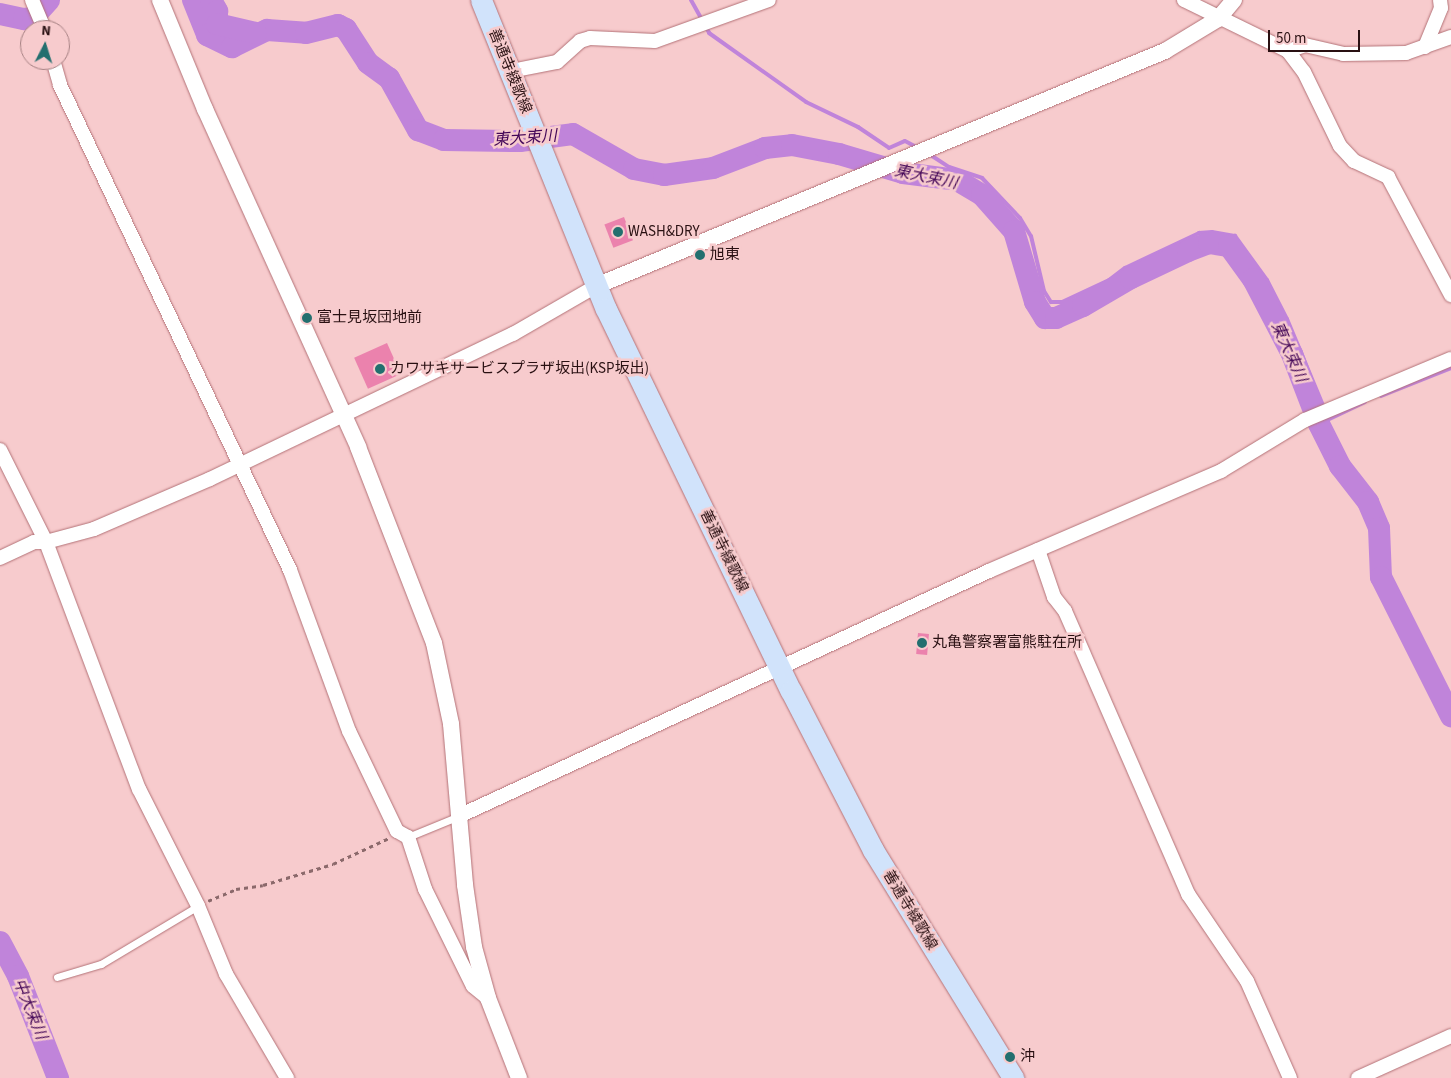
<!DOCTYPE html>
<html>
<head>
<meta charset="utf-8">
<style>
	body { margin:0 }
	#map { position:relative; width:1451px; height:1078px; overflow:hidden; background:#f7cbcd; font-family:"Source Sans 3","Noto Sans JP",sans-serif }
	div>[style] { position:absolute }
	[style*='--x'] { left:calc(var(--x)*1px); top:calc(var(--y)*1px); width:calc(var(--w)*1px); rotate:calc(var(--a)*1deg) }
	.stream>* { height:4px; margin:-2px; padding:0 2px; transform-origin:2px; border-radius:2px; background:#c084da }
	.river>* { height:22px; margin:-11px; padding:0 11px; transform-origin:11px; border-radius:11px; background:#c084da }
	.building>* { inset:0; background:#eb82ad; transform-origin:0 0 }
	.path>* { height:2.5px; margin-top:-1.25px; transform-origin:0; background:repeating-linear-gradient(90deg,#8b696b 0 4px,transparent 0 8px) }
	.roads { filter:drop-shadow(0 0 1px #b37277) drop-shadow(0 0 1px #b37277) }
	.service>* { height:7px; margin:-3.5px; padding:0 3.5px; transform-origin:3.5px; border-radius:3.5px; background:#fff }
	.minor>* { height:14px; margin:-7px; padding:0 7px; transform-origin:7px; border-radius:7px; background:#fff }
	.tertiary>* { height:16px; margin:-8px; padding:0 8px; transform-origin:8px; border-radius:8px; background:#fff }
	.primary>* { height:21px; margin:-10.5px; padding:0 10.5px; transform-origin:10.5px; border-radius:10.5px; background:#d1e3fb }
	.dots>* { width:14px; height:14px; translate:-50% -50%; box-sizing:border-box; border:2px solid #f7cbcd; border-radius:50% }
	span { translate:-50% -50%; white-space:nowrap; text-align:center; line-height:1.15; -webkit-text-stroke:5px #f7cbcd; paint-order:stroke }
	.street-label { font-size:15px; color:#291012 }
	.poi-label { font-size:15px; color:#291012 }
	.left { translate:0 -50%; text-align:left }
	.water-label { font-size:16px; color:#440758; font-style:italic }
	.north { position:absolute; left:20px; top:20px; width:50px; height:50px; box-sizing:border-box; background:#f7cbcd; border:1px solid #a58082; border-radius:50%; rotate:5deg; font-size:14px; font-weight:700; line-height:20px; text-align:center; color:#291012 }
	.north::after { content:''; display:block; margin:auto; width:18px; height:22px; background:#236f6f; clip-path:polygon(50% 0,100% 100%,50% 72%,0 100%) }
	.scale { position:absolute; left:1268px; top:30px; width:92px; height:22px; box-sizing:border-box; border:2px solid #291012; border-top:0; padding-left:6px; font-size:15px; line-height:18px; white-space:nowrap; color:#291012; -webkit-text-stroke:4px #f7cbcd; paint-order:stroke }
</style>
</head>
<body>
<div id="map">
	<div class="stream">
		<div style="--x:691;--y:0;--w:38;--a:61"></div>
		<div style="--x:709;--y:33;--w:119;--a:35.4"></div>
		<div style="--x:806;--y:102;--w:58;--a:25.7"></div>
		<div style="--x:858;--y:127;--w:37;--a:34"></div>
		<div style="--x:889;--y:148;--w:17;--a:-24"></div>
		<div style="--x:905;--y:141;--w:15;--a:28"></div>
		<div style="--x:929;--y:154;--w:24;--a:33"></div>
		<div style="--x:949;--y:167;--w:35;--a:18"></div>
		<div style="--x:982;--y:178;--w:55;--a:46.5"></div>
		<div style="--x:1020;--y:218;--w:21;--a:59"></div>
		<div style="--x:1031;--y:236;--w:57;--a:76.7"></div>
		<div style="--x:1044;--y:291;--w:13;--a:58"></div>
		<div style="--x:1051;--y:302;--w:11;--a:0"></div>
		<div style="--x:1062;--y:302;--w:52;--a:-25.1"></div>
		<div style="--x:1109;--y:280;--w:20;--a:-37"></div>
		<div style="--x:1125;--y:268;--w:82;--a:-25.3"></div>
		<div style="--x:1199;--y:233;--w:13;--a:-4"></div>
		<div style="--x:1212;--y:232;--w:23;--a:10"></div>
		<div style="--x:1235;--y:236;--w:54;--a:54"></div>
		<div style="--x:1267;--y:280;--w:44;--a:62.9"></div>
		<div style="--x:1287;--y:319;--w:96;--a:67.4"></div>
		<div style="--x:1229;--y:246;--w:12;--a:-59"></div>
		<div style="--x:1381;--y:396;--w:75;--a:-21.8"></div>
		<div style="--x:1319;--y:424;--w:51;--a:-25.6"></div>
	</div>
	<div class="river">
		<div style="--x:193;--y:0;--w:38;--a:68"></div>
		<div style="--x:207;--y:35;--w:28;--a:26"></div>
		<div style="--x:232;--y:47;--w:39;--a:-26"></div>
		<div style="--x:267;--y:30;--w:39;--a:4"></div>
		<div style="--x:306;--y:33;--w:33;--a:-14"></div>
		<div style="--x:338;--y:25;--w:9;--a:27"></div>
		<div style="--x:346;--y:29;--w:40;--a:57.1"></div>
		<div style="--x:368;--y:63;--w:26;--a:36"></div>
		<div style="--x:389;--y:78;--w:60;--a:60.9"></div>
		<div style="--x:418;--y:130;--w:28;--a:21"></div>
		<div style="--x:444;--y:140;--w:76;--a:0.8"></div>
		<div style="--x:520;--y:141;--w:53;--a:-7.5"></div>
		<div style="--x:573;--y:134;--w:70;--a:29.8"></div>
		<div style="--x:634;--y:169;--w:31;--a:11"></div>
		<div style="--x:664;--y:175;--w:49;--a:-8.1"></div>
		<div style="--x:713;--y:168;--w:56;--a:-21"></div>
		<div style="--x:765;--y:148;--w:27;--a:-6"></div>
		<div style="--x:792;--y:145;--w:48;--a:10.8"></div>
		<div style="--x:839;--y:154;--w:67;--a:16.5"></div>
		<div style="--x:903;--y:173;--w:54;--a:7.4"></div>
		<div style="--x:957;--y:180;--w:29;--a:31"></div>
		<div style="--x:982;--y:195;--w:48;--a:48.4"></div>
		<div style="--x:1014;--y:231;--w:74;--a:73.5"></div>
		<div style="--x:1035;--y:302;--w:19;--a:58"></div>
		<div style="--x:1045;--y:318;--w:11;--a:0"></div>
		<div style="--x:1056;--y:318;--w:30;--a:-24"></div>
		<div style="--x:1083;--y:306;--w:56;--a:-30.3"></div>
		<div style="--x:1131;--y:278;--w:63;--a:-25.3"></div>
		<div style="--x:1188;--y:251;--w:22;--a:-21"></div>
		<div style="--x:1209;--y:243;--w:20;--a:9"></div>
		<div style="--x:1229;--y:246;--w:41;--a:54"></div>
		<div style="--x:1253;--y:279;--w:85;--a:62.5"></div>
		<div style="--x:1292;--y:354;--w:75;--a:68.9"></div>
		<div style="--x:1319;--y:424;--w:47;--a:63.4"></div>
		<div style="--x:1340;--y:466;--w:46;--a:52.1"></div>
		<div style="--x:1368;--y:502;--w:28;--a:67"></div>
		<div style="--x:1379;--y:528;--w:49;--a:87.7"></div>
		<div style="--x:1381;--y:577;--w:156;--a:63.3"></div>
		<div style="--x:211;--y:0;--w:13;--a:61"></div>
		<div style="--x:217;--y:11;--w:13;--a:90"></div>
		<div style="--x:217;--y:24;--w:40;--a:13"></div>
		<div style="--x:0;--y:14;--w:25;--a:12"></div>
		<div style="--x:24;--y:19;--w:9;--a:-6"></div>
		<div style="--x:33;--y:18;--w:24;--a:-48"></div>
		<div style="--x:0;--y:942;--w:38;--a:62"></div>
		<div style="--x:18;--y:976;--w:110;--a:68.6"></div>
	</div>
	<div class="building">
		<div style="left:624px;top:217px;width:25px;height:21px;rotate:69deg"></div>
		<div style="left:387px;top:343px;width:34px;height:36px;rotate:66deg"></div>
		<div style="left:918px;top:633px;width:11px;height:21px;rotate:5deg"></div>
	</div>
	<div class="path">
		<div style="--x:208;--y:901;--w:30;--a:-23"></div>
		<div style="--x:236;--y:889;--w:27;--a:-8"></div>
		<div style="--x:263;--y:885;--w:73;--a:-16.7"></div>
		<div style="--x:333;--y:864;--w:62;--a:-24.9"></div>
	</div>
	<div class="roads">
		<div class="service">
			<div style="--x:408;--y:837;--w:55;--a:-22.4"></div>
			<div style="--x:57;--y:977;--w:46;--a:-16.5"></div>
			<div style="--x:101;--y:964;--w:113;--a:-30.9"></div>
		</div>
		<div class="minor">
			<div style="--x:32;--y:0;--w:33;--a:67"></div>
			<div style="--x:1184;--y:0;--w:116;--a:26.1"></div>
			<div style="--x:1288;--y:51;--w:26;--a:53"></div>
			<div style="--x:1304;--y:72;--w:82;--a:64.1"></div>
			<div style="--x:1340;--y:146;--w:21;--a:47"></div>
			<div style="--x:1354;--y:161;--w:38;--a:25"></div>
			<div style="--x:1388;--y:177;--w:134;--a:61.9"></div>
			<div style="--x:1425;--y:47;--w:42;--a:-67.7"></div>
			<div style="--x:1441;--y:8;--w:8;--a:-97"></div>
			<div style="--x:1288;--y:51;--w:18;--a:-19"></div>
			<div style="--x:1305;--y:45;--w:39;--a:13"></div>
			<div style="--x:1343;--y:54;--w:63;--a:-0.9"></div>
			<div style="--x:1406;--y:53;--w:48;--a:-19.6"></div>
			<div style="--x:53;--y:60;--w:26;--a:74"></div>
			<div style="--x:60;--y:85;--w:537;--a:64.63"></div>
			<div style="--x:290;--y:570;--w:171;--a:69.9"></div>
			<div style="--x:349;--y:731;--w:111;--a:64.4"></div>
			<div style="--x:397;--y:831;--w:13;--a:29"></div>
			<div style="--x:408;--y:837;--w:55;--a:71.9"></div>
			<div style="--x:425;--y:889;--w:108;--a:63.7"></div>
			<div style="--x:473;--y:986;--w:19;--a:39"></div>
			<div style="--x:511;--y:71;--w:47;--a:-11.1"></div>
			<div style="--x:557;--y:62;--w:31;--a:-42"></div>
			<div style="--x:580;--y:41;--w:10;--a:-17"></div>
			<div style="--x:590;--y:38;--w:65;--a:2.6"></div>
			<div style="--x:655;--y:41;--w:121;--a:-19.8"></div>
			<div style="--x:0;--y:450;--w:103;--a:63.4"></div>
			<div style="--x:46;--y:542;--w:264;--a:69.4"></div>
			<div style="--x:139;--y:789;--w:131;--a:63.2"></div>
			<div style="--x:198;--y:906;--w:74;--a:67.6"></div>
			<div style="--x:226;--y:974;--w:121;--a:59.6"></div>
			<div style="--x:1038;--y:550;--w:50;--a:71.2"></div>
			<div style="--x:1054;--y:597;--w:18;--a:52"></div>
			<div style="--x:1065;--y:611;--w:309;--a:66.5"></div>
			<div style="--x:1188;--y:894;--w:105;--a:55.9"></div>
			<div style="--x:1247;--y:981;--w:106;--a:66.1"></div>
			<div style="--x:0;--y:558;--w:38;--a:-25"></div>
			<div style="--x:34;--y:542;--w:12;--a:0"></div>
			<div style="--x:46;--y:542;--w:50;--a:-15.2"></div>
			<div style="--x:94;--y:529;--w:126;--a:-23.3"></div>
			<div style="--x:210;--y:479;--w:336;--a:-25.6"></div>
			<div style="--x:513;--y:334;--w:96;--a:-30"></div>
			<div style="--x:459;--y:816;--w:584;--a:-24.81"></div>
			<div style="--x:989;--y:571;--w:253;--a:-23.3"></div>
			<div style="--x:1221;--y:471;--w:98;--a:-31.3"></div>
			<div style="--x:1305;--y:420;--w:158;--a:-22.7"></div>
			<div style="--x:1358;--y:1078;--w:102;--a:-24.3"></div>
		</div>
		<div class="tertiary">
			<div style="--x:160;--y:0;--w:118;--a:67.6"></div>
			<div style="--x:205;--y:109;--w:371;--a:65.6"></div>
			<div style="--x:358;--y:447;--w:210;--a:68.8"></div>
			<div style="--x:434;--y:643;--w:83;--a:78.1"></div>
			<div style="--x:451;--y:724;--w:162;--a:85"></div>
			<div style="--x:465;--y:885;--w:63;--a:81.7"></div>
			<div style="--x:474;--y:947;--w:53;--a:74.6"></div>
			<div style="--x:488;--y:998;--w:86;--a:68.8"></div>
			<div style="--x:596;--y:286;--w:616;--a:-22.44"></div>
			<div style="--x:1165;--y:51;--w:62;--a:-31.1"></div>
			<div style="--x:1218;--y:19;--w:25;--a:-50"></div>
		</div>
		<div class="primary">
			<div style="--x:481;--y:0;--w:333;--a:68"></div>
			<div style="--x:606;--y:309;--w:424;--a:64.2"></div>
			<div style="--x:791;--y:691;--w:179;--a:62.7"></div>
			<div style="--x:873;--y:850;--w:268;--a:58.4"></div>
		</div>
	</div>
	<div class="dots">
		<div style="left:618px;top:232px;background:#236f6f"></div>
		<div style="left:700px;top:255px;background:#236f6f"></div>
		<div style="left:307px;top:318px;background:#236f6f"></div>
		<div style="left:380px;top:369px;background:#236f6f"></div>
		<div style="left:922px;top:643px;background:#236f6f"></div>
		<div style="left:1010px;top:1057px;background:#236f6f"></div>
	</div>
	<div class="street-label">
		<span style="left:510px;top:71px;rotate:68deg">善通寺綾歌線</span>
		<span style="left:724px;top:551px;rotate:64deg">善通寺綾歌線</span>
		<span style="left:910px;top:910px;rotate:59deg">善通寺綾歌線</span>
	</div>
	<div class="poi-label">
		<span class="left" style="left:628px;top:232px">WASH&amp;DRY</span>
		<span class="left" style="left:710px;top:255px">旭東</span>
		<span class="left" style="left:317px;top:318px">富士見坂団地前</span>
		<span class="left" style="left:390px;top:369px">カワサキサービスプラザ坂出(KSP坂出)</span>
		<span class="left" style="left:932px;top:643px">丸亀警察署富熊駐在所</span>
		<span class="left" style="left:1020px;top:1057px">沖</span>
	</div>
	<div class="water-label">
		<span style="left:525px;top:138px;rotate:-4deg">東大束川</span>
		<span style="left:926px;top:177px;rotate:12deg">東大束川</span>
		<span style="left:1289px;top:352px;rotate:66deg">東大束川</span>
		<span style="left:30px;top:1009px;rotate:68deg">中大束川</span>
	</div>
	<div class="north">N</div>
	<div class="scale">50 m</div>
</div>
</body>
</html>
